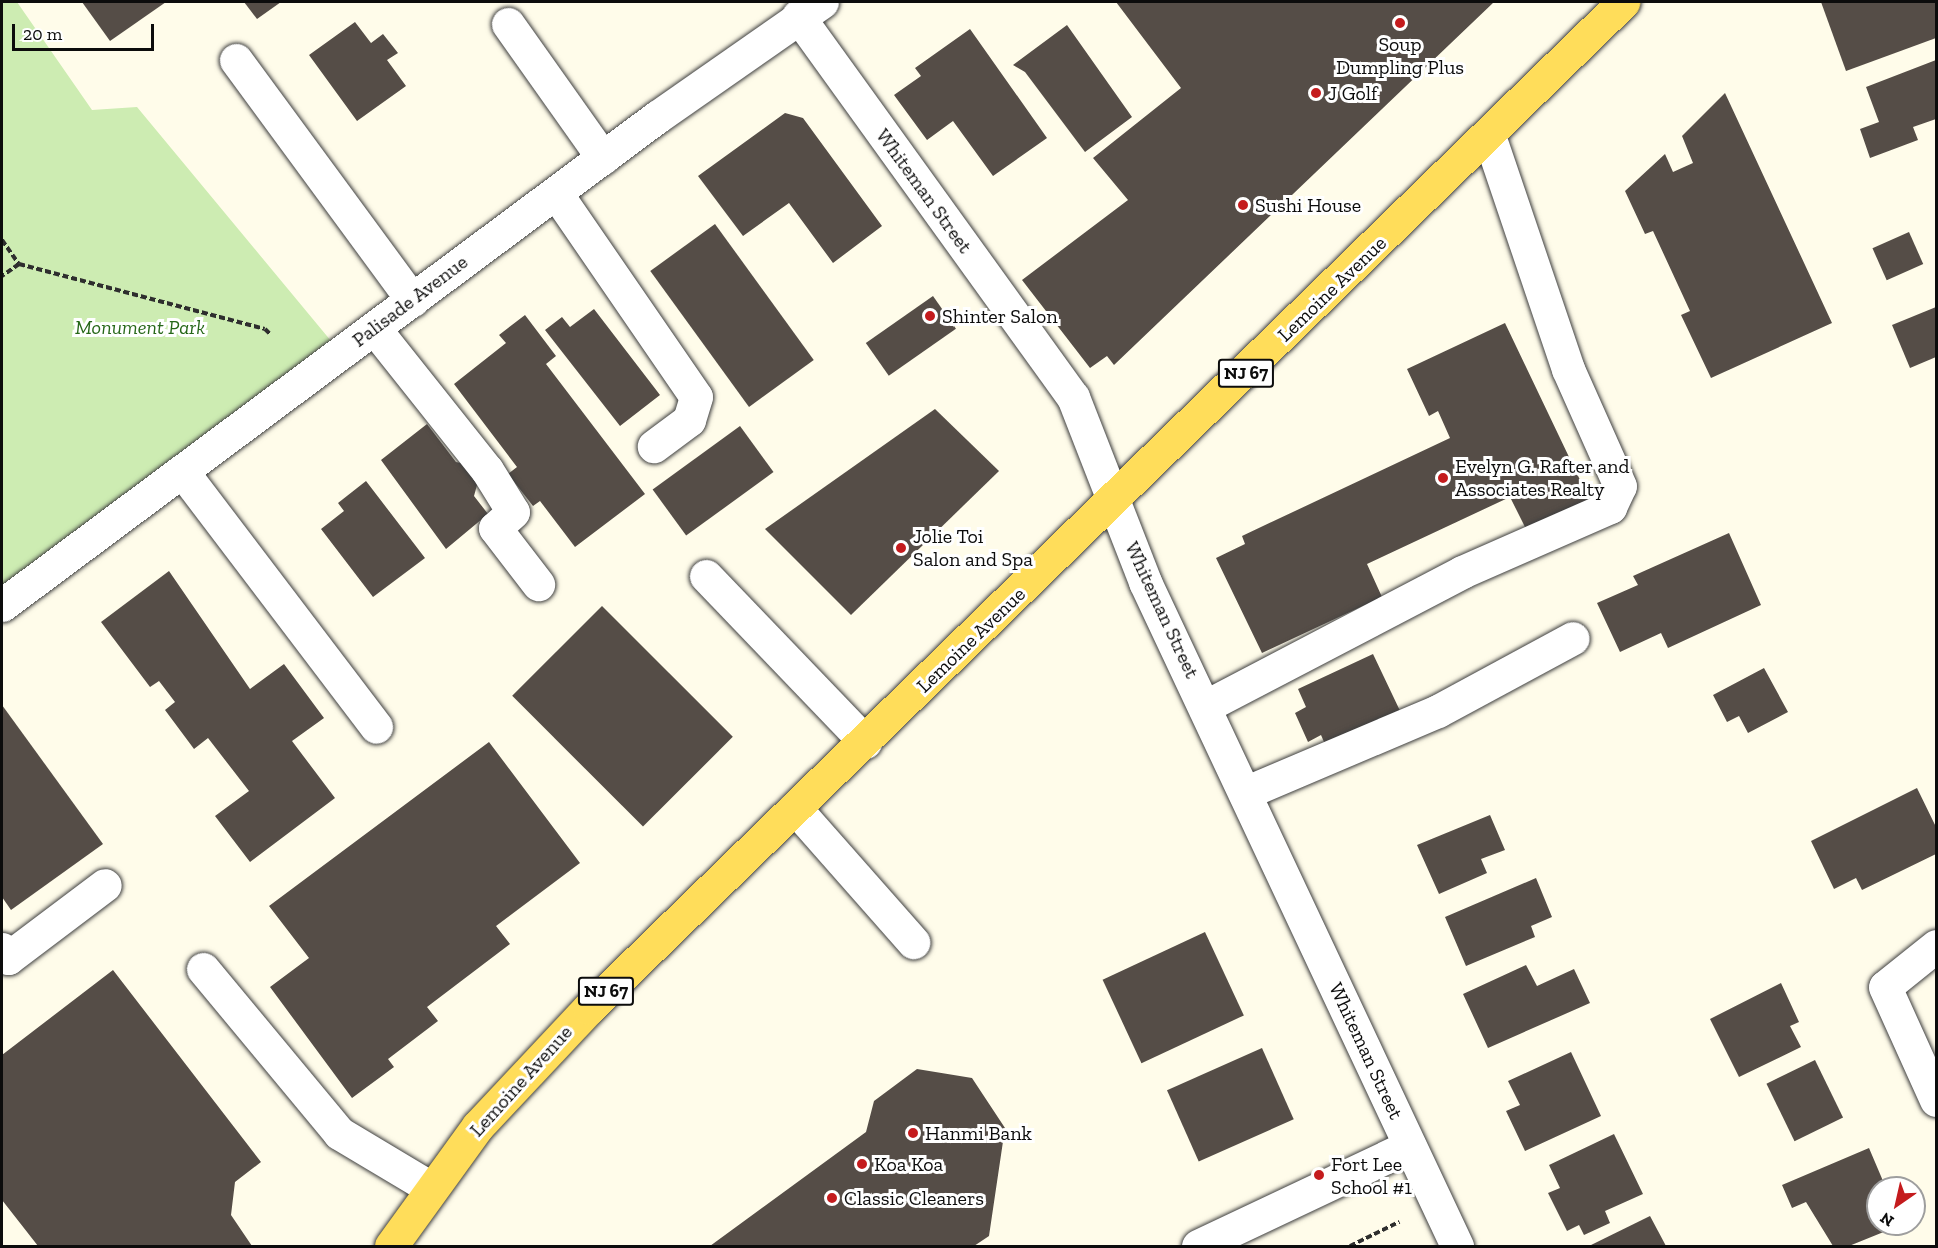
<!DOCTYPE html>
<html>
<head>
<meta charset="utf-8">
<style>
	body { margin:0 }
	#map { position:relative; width:1938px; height:1248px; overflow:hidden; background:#fffcea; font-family:"Zilla Slab",serif }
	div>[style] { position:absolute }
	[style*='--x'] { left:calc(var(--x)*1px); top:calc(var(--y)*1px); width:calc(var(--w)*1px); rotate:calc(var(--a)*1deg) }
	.green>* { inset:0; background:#cdecb2 }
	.building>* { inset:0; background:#554d47; transform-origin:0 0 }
	.path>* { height:4px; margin-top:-2px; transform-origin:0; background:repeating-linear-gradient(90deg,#2e2e2e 0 6px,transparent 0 9px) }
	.roads { filter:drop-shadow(0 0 2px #3f3f3f) drop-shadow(0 0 2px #3f3f3f) }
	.minor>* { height:33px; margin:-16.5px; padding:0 16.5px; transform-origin:16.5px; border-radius:16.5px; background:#fff }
	.major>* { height:33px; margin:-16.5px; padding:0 16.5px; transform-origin:16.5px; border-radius:16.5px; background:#ffdd5a }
	.dots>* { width:16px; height:16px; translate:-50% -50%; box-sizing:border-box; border:3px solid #fff; border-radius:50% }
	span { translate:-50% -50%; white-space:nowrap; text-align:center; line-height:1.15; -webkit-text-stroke:6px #fff; paint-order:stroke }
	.shield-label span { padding:2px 4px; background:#fff; border:2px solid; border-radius:4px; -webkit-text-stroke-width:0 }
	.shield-label { font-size:18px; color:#0c0c0c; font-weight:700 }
	.poi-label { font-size:20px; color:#0c0c0c }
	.left { translate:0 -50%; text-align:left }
	.street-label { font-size:20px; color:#0c0c0c }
	.park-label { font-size:20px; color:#266718; font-style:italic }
	.frame { position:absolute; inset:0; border:3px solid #0c0c0c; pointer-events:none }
	.north { position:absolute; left:1866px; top:1176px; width:60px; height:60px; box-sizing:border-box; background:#fff; border:2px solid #9e9e9e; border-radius:50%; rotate:214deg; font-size:16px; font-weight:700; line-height:24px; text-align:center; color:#0c0c0c }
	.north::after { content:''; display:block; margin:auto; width:21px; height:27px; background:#c41b1d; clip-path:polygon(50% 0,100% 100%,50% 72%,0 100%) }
	.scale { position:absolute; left:12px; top:24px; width:142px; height:27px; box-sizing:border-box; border:3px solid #0c0c0c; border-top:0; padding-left:8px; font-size:18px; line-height:21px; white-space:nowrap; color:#0c0c0c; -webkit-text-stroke:4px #fff; paint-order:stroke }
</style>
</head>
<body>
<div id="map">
	<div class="green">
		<div style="clip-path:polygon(2px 2px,17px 2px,92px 110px,137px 107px,341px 353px,2px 604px)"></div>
	</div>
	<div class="building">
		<div style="clip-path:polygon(82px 2px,166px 2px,110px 41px)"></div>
		<div style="clip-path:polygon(244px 2px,281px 2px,257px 19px)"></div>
		<div style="clip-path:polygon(1116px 2px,1494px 2px,1114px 365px,1107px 356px,1090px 368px,1022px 280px,1128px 200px,1093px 158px,1181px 88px)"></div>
		<div style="clip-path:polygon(1821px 2px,1936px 2px,1936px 38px,1846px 71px)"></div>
		<div style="clip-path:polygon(355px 22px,371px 43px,383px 34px,398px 53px,387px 60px,406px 86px,357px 121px,309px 55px)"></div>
		<div style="clip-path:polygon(1067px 25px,1132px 117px,1085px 152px,1025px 72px,1013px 65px)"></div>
		<div style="clip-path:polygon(970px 29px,1047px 138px,993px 176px,953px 121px,927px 140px,894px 95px,921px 76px,915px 68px)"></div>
		<div style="clip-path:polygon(1936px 60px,1936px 119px,1913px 127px,1918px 140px,1870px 158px,1860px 129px,1879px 122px,1866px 87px)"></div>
		<div style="clip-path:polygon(1725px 93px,1832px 323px,1711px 378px,1681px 315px,1690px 311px,1653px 231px,1645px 234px,1625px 191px,1665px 154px,1673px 172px,1693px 163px,1682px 136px)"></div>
		<div style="clip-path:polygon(785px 113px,803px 118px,882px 226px,833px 263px,789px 203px,743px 236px,698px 176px)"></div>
		<div style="left:715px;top:224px;width:168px;height:80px;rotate:54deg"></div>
		<div style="left:1909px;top:232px;width:35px;height:40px;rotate:66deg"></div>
		<div style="left:933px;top:296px;width:40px;height:82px;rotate:55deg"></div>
		<div style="clip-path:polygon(1936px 307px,1936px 357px,1910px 368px,1892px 325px)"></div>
		<div style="clip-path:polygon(594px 309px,660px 395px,620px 426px,545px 330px,562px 317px,570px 327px)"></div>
		<div style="clip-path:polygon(525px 315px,556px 356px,546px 364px,645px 494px,575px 547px,540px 501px,533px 506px,508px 474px,517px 467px,454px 384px,506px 343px,499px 335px)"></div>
		<div style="clip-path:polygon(1505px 323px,1591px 503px,1528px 533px,1510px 497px,1367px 564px,1382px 597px,1262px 653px,1216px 558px,1245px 544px,1242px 536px,1450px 438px,1438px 411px,1429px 416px,1407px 369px)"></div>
		<div style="clip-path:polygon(935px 409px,999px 471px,851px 615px,765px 529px)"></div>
		<div style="clip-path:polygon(427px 424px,456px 462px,470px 465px,479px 478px,474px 496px,488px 514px,446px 549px,381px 460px)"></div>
		<div style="left:740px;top:426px;width:57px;height:108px;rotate:54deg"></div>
		<div style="clip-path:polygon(366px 481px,425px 558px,373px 597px,321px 529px,344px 511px,338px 503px)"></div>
		<div style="clip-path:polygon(1729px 533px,1761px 605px,1668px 648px,1661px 633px,1620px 652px,1597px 603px,1638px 585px,1633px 576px)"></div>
		<div style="clip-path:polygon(169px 571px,250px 689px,284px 664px,324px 718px,292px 741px,335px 798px,250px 862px,215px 816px,249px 791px,208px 738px,194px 749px,165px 710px,175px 702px,159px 681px,150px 687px,101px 622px)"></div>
		<div style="left:602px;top:606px;width:185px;height:127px;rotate:45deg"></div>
		<div style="clip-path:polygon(1373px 654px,1402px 715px,1328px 751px,1321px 735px,1308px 742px,1295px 713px,1306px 707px,1298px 689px)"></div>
		<div style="clip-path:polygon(1764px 668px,1788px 712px,1748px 733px,1739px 716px,1727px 722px,1713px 695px)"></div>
		<div style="clip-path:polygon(2px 705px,103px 844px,11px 910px,2px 897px)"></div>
		<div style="clip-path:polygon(489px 742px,580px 863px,496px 926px,510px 944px,427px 1007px,438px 1021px,388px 1059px,394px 1067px,352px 1098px,270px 987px,309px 958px,269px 906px)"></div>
		<div style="clip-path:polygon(1917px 788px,1936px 827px,1936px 854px,1862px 890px,1856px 878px,1834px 889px,1811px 841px)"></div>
		<div style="clip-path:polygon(1490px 815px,1505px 850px,1481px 859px,1487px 873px,1439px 894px,1417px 845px)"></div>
		<div style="clip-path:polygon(1536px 878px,1552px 917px,1531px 926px,1535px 937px,1466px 966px,1445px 917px)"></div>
		<div style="left:1205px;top:932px;width:92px;height:113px;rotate:65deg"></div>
		<div style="clip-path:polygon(1526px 965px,1537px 986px,1574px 969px,1590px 1003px,1488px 1048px,1463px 994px)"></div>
		<div style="clip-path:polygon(113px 970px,261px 1162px,235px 1182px,231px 1215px,252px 1246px,38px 1246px,2px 1200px,2px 1055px)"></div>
		<div style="clip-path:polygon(1781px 983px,1799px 1022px,1790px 1026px,1801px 1047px,1739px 1077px,1710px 1019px)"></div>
		<div style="left:1262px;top:1048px;width:78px;height:104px;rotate:66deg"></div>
		<div style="clip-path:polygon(1571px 1052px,1601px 1116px,1525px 1151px,1506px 1111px,1520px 1105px,1508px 1081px)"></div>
		<div style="left:1815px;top:1060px;width:64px;height:54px;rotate:64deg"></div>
		<div style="clip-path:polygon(917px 1069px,972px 1078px,1005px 1128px,989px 1236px,974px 1246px,710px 1246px,866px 1132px,874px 1101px)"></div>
		<div style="clip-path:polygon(1614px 1134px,1643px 1194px,1605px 1211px,1610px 1223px,1584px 1235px,1579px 1225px,1567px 1231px,1548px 1193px,1560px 1188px,1549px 1165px)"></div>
		<div style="clip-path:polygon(1869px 1148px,1886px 1188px,1878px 1188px,1878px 1224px,1891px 1229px,1849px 1246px,1833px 1246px,1806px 1202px,1792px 1208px,1782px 1185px)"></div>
		<div style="clip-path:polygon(1650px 1216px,1666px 1246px,1589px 1246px)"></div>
	</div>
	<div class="path">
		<div style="--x:2;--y:240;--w:29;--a:55"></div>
		<div style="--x:19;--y:264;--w:21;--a:145"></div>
		<div style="--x:19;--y:264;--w:254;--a:14.8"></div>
		<div style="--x:265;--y:329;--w:8;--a:45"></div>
		<div style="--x:1350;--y:1246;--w:55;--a:-26.1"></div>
	</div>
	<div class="roads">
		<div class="minor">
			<div style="--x:798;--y:16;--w:470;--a:54.2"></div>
			<div style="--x:1073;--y:397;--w:199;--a:68.7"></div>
			<div style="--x:1145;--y:582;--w:734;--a:64.83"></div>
			<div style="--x:508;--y:24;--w:164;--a:54.7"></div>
			<div style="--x:236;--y:60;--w:298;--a:53.7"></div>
			<div style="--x:556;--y:193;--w:247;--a:55.5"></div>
			<div style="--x:696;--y:397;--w:24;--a:107"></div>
			<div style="--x:689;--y:420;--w:44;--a:143.4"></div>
			<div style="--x:374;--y:328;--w:181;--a:51.5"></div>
			<div style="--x:487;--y:470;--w:49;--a:58.2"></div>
			<div style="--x:513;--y:512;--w:24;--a:138"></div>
			<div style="--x:495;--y:528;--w:71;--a:52.5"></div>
			<div style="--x:182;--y:471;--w:321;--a:52.8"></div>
			<div style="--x:706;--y:576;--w:230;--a:46.2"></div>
			<div style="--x:2;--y:605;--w:817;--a:-36.69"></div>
			<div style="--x:657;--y:117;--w:201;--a:-34.9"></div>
			<div style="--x:1206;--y:706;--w:289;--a:-27.6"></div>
			<div style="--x:1462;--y:572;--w:162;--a:-23.7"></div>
			<div style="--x:1610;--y:507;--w:23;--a:-65"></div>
			<div style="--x:1620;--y:486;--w:128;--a:-114"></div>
			<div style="--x:1568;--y:369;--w:247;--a:-108.7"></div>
			<div style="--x:1247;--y:792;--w:207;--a:-23"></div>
			<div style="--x:1438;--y:711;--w:153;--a:-28.4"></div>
			<div style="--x:795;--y:808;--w:179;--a:48.6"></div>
			<div style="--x:1936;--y:946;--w:65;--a:141.2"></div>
			<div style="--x:1885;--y:987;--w:124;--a:65.7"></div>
			<div style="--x:2;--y:949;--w:11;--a:56"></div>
			<div style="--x:8;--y:958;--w:121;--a:-37"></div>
			<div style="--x:203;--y:969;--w:213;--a:50.3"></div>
			<div style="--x:339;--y:1133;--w:107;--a:30.9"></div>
			<div style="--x:1198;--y:1246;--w:234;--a:-25.3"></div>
		</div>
		<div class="major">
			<div style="--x:391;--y:1246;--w:148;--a:-54.1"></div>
			<div style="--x:478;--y:1126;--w:162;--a:-46.8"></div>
			<div style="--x:589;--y:1008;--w:1443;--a:-44.21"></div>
		</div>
	</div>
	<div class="dots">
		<div style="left:1400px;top:23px;background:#c41b1d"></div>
		<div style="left:1316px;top:93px;background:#c41b1d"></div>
		<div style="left:1243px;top:205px;background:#c41b1d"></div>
		<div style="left:930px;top:316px;background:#c41b1d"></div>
		<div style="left:1443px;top:478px;background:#c41b1d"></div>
		<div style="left:901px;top:548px;background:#c41b1d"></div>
		<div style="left:913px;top:1133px;background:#c41b1d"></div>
		<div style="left:862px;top:1164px;background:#c41b1d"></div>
		<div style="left:1319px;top:1175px;background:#c41b1d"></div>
		<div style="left:832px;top:1198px;background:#c41b1d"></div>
	</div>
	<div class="shield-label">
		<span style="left:1246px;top:373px">NJ 67</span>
		<span style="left:606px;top:991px">NJ 67</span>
	</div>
	<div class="poi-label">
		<span style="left:1400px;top:56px">Soup<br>Dumpling Plus</span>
		<span class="left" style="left:1328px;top:93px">J Golf</span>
		<span class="left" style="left:1255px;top:205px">Sushi House</span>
		<span class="left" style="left:942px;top:316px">Shinter Salon</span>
		<span class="left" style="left:1455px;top:478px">Evelyn G. Rafter and<br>Associates Realty</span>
		<span class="left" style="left:913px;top:548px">Jolie Toi<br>Salon and Spa</span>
		<span class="left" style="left:925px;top:1133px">Hanmi Bank</span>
		<span class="left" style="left:874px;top:1164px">Koa Koa</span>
		<span class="left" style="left:1331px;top:1176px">Fort Lee<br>School #1</span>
		<span class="left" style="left:844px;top:1198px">Classic Cleaners</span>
	</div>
	<div class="street-label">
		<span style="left:924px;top:191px;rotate:54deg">Whiteman Street</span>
		<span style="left:1332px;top:289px;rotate:-44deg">Lemoine Avenue</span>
		<span style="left:410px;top:301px;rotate:-37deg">Palisade Avenue</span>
		<span style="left:1162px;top:610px;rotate:65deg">Whiteman Street</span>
		<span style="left:971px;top:640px;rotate:-44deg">Lemoine Avenue</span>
		<span style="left:1366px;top:1051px;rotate:65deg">Whiteman Street</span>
		<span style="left:521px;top:1081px;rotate:-48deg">Lemoine Avenue</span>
	</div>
	<div class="park-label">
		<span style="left:140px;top:327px">Monument Park</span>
	</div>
	<div class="frame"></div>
	<div class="north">N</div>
	<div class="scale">20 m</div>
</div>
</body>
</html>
